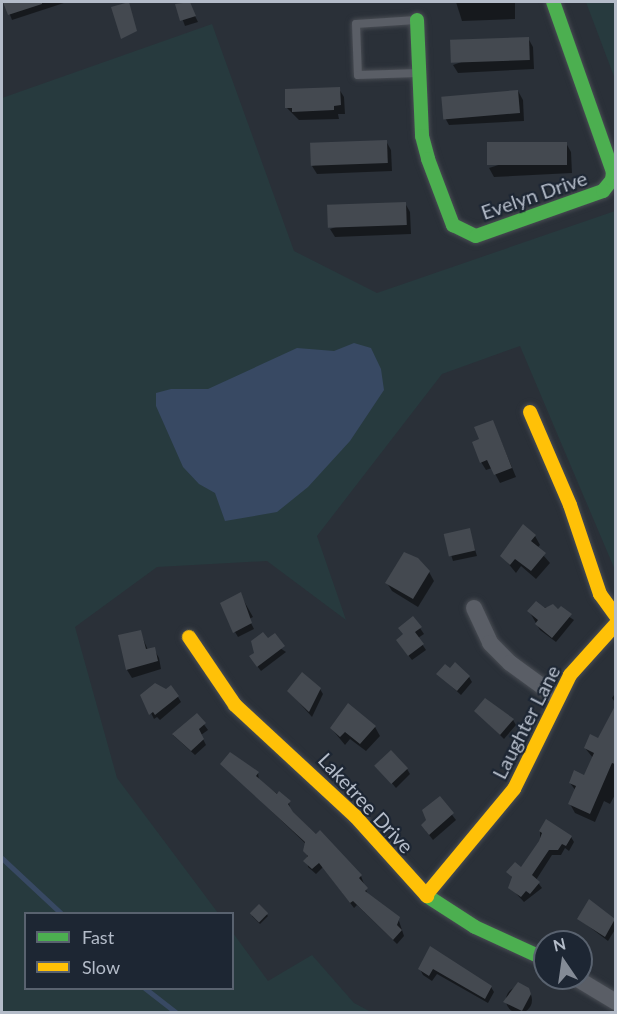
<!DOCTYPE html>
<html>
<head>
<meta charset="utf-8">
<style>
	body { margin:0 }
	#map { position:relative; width:617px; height:1014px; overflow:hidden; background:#2a3038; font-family:Lato,sans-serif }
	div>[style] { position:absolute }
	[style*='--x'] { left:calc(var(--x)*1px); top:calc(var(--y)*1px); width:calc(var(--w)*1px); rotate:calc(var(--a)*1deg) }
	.green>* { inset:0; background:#273a3e }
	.water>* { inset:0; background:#384963 }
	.shadow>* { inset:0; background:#0007 }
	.round { border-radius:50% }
	.stream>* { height:4.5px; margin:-2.25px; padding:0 2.25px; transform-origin:2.25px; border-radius:2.25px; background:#384963 }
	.building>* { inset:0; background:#444950; transform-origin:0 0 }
	.roads { filter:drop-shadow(0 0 2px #484c53) drop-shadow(0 0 2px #484c53) }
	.lane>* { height:8px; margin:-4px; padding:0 4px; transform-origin:4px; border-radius:4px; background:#5a5e66 }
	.street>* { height:16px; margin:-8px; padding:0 8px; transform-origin:8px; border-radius:8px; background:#5a5e66 }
	.fast>* { height:14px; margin:-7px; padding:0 7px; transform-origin:7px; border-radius:7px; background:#4caf50 }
	.slow>* { height:14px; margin:-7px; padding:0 7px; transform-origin:7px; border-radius:7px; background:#ffc107 }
	span { translate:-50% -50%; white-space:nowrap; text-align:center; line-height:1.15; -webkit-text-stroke:4.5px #1d2633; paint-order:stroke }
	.street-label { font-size:20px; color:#b4bcc9 }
	.frame { position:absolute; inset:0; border:3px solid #b4bcc9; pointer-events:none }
	.legend { position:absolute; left:24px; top:912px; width:210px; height:78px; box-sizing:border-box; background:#1d2633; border:2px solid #59626f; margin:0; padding:8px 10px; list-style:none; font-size:18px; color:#b4bcc9 }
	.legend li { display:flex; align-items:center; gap:12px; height:30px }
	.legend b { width:30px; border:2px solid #59626f }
	.north { position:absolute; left:533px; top:930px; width:60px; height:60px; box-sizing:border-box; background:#1d2633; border:2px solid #59626f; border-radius:50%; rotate:347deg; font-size:16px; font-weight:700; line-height:24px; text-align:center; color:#b4bcc9 }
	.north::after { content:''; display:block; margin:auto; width:21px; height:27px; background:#848b96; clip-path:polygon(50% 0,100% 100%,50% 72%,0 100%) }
</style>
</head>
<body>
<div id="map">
	<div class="green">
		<div style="clip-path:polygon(586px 2px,615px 2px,615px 79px)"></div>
		<div style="clip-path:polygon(212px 24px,294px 251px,377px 293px,615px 211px,615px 570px,520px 346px,442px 374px,317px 536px,346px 620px,267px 561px,157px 567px,75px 627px,117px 778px,218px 913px,26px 914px,26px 988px,232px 988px,233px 933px,268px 981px,312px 955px,354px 1003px,371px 1012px,2px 1012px,2px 98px)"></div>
	</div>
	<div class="water">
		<div style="clip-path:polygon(354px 343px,371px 348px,381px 369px,384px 390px,350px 441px,308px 487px,277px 512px,225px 521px,215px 493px,199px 484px,183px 467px,156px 406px,156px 393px,171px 389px,208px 389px,297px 348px,334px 351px)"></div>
	</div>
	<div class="shadow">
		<div style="clip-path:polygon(5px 2px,67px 2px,12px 20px)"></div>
		<div style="clip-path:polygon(188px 2px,198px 22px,185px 26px,177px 5px)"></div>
		<div style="clip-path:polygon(456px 2px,515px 2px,515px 19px,462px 21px)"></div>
		<div style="clip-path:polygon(528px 38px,533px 47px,534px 69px,458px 73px,453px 65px)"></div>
		<div style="clip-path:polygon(339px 89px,344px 97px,345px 114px,338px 114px,339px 119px,299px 120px,287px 108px)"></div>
		<div style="clip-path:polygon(518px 91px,523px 100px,524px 121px,449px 125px,444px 116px)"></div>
		<div style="clip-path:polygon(386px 141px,391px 150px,392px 171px,317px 174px,312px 166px)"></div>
		<div style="clip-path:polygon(566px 143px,571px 152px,572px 173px,494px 177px,489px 168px)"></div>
		<div style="clip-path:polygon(405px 203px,410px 212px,411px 234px,335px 237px,330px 229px)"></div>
		<div style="clip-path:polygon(493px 422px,516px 477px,500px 483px,492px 468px,486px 470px,481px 462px,481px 440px)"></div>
		<div style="clip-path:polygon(469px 530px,477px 556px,453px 561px,445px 535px)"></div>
		<div style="clip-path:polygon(535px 536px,540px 545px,537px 548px,550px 563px,536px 579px,521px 566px,516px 573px,502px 556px)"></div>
		<div style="clip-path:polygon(429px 572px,434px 581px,418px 607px,392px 591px,387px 583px)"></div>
		<div style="clip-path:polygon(240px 594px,253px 617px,249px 619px,254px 629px,238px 637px,235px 632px)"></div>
		<div style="clip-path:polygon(553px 606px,574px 620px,556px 642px,540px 630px,529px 611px)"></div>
		<div style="clip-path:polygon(413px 618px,424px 634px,418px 638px,426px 650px,412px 660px,401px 646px)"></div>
		<div style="clip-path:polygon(140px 632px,148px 650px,154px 649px,159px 658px,161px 669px,132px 678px,127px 670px)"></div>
		<div style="clip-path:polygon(268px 640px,286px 652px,261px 671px,254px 662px)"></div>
		<div style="clip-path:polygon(450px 670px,469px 677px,472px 682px,461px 695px,438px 674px)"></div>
		<div style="clip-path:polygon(320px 689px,323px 694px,312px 717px,289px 691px)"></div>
		<div style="clip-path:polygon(616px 692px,616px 704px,612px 698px)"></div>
		<div style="clip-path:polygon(142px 695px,178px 697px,181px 702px,160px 720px,157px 717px,154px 719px)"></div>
		<div style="clip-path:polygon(476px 711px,513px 720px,516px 725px,504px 739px)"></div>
		<div style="clip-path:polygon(197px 715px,208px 730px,201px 735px,206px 745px,195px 755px,173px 735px)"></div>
		<div style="clip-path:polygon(608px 724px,616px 727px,616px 793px,610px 804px,604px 801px,595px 822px,575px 813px,570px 804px,576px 791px,570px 783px,584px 776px,593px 758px,585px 748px,599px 740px)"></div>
		<div style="clip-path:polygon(375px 727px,380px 736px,366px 751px,350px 739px,345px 745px,331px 728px)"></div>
		<div style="clip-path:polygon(222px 764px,258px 773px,259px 781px,289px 802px,290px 810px,361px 876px,368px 895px,398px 918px,404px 936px,397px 944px,357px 905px,354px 908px,323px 867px,316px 874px,308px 867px,306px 844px)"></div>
		<div style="clip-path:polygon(377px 766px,407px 769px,410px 774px,396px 788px)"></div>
		<div style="clip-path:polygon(439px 798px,456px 820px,433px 840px,426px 831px)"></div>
		<div style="clip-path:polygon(540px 831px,571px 837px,574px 842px,569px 851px,565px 848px,561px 855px,552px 855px,536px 880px,542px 888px,524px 902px,510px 887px,513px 879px,508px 872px,522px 869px,540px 841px)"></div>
		<div style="clip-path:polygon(259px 906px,268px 916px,260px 924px,252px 916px)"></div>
		<div style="clip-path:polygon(579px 919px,614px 920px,616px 928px,608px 941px)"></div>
		<div style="clip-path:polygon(430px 948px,491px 987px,494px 992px,488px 1003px,437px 974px,432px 981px,423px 975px,420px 969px)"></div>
		<div class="round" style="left:506px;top:987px;width:26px;height:26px"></div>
	</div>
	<div class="stream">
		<div style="--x:2;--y:858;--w:82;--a:43"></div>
		<div style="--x:145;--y:988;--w:39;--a:38"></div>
	</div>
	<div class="building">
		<div style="clip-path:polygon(3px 2px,42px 2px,42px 4px,8px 15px)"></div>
		<div style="clip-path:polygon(129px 2px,137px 31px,121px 39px,111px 7px)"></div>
		<div style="clip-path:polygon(190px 2px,196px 16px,180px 21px,175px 4px)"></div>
		<div style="left:529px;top:37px;width:23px;height:79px;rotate:88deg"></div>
		<div style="clip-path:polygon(340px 87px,341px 105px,334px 106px,334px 110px,292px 112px,292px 108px,285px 108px,285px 89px)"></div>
		<div style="left:518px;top:90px;width:23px;height:77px;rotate:85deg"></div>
		<div style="left:387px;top:140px;width:23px;height:77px;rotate:88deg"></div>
		<div style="left:567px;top:142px;width:23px;height:80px;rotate:90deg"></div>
		<div style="left:406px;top:202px;width:23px;height:79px;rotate:88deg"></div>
		<div style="clip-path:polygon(493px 420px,512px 468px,494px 475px,487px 460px,480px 463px,472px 442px,479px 439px,474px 427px)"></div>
		<div style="clip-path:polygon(523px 524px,536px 535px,531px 541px,546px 553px,531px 571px,515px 559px,510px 565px,500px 556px)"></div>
		<div style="left:470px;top:528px;width:23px;height:27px;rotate:77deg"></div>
		<div style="clip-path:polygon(404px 552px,418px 558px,430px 571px,413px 599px,385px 583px)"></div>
		<div style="clip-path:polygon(241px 592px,252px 623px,233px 633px,220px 603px)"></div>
		<div style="clip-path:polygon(536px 601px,545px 608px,553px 604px,558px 609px,561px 606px,572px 614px,552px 638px,535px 624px,538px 620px,527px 611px)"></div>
		<div style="clip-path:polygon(413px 616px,422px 627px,415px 632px,424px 644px,408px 656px,396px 640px,403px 634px,398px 628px)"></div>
		<div style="clip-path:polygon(141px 630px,146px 649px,155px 647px,158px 661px,126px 670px,118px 635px)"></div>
		<div style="clip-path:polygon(263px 632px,268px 638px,275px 633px,285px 646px,257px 667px,249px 656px,254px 653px,251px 641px)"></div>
		<div style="clip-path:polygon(455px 662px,470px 676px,457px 691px,436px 674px,445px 664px,450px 668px)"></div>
		<div style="clip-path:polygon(302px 672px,321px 688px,309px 712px,287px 691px)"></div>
		<div style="clip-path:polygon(155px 683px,166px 689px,171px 685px,179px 696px,155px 715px,153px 712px,149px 715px,140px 695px)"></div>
		<div style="clip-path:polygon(485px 698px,514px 719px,500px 735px,474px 711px)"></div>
		<div style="clip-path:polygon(348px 703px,376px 726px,360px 744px,345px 732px,340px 737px,330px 728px)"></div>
		<div style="clip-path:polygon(615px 706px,615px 764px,612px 763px,590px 814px,568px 804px,576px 786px,569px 783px,574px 770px,584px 775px,594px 753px,584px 748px,590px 734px,598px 738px)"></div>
		<div style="clip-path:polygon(197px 713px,206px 723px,199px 729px,204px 739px,191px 751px,172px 734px)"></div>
		<div style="left:391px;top:750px;width:25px;height:23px;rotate:47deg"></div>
		<div style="clip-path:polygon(230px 752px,259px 772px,256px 776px,277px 794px,279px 791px,291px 801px,288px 804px,293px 812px,316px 834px,320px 830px,362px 875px,359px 878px,368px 888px,365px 891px,400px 917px,397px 925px,402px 930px,393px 940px,353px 901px,350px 903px,319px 863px,312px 869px,303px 861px,308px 856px,303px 851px,305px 842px,220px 764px)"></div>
		<div style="clip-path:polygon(440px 796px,454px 813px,429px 835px,421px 825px,426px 820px,422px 810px)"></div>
		<div style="clip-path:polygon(546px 819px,572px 836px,566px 846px,562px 844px,558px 850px,549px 850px,532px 875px,540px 882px,530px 894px,526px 891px,521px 897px,508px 888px,512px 877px,506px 872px,515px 862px,521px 867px,539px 841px,542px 833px,539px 831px)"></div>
		<div style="clip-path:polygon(589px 899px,615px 919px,605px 937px,577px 919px)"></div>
		<div style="left:259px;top:904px;width:13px;height:13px;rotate:45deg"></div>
		<div style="clip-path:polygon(430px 946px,492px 986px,485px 999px,433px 969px,429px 976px,418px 969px)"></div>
		<div style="clip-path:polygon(518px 982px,529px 988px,531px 994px,522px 1011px,503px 1002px)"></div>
	</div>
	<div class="roads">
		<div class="lane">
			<div style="--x:416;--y:20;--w:60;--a:176.2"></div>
			<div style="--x:356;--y:24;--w:51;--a:87.8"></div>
			<div style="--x:358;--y:75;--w:60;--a:-1.9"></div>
		</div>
		<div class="street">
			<div style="--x:474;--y:608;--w:38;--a:65"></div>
			<div style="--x:490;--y:643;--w:28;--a:45"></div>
			<div style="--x:510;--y:663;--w:59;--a:36.1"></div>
			<div style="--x:576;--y:978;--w:47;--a:31"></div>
		</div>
		<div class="fast">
			<div style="--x:417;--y:20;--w:116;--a:87.5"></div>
			<div style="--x:422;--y:136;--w:24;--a:75"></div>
			<div style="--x:428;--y:159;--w:71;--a:69.3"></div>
			<div style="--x:453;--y:225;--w:25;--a:26"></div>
			<div style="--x:476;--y:236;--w:135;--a:-19.5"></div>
			<div style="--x:603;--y:191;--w:14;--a:-51"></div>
			<div style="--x:612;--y:180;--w:8;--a:-83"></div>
			<div style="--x:613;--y:172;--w:180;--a:-109.4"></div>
			<div style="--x:427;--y:896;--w:57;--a:32.9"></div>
			<div style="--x:475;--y:927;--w:77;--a:24.6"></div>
		</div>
		<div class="slow">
			<div style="--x:530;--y:412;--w:101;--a:66.7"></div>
			<div style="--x:570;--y:505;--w:94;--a:71.4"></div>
			<div style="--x:600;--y:594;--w:27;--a:54"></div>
			<div style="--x:189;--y:637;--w:82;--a:55.9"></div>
			<div style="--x:235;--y:705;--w:163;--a:42.8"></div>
			<div style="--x:355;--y:816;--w:108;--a:48"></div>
			<div style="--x:426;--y:895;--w:138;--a:-50.3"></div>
			<div style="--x:514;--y:789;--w:127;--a:-63.8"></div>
			<div style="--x:570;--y:675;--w:69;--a:-48"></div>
		</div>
	</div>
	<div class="street-label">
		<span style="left:534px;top:195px;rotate:-19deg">Evelyn Drive</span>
		<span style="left:526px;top:722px;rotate:-63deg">Laughter Lane</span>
		<span style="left:366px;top:803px;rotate:47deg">Laketree Drive</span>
	</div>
	<div class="frame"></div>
	<ul class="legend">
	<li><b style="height:8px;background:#4caf50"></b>Fast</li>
	<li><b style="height:8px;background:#ffc107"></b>Slow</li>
	</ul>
	<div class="north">N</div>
</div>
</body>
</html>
